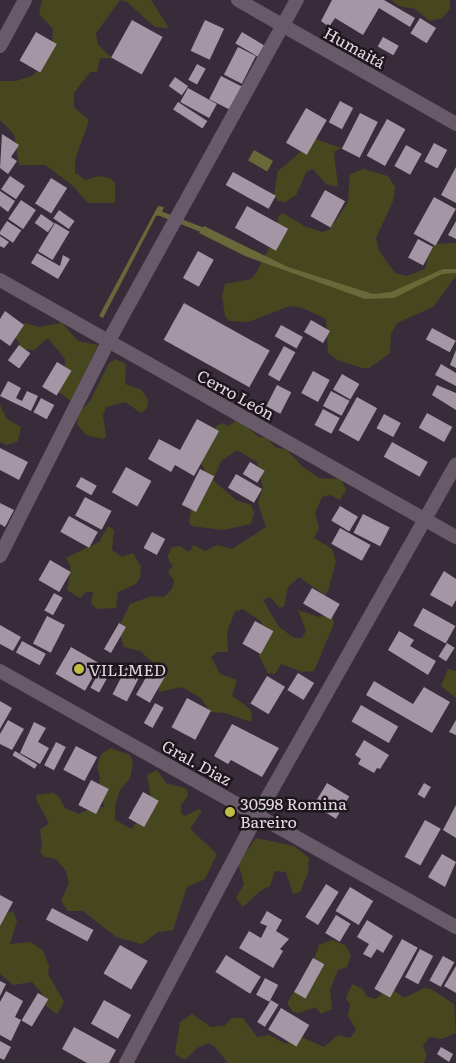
<!DOCTYPE html>
<html>
<head>
<meta charset="utf-8">
<style>
	body { margin:0 }
	#map { position:relative; width:456px; height:1063px; overflow:hidden; background:#392c3a; font-family:Literata,serif }
	div>[style] { position:absolute }
	[style*='--x'] { left:calc(var(--x)*1px); top:calc(var(--y)*1px); width:calc(var(--w)*1px); rotate:calc(var(--a)*1deg) }
	.green>* { inset:0; background:#47471f }
	.water>* { inset:0; background:#686838; transform-origin:0 0 }
	.stream>* { height:5px; margin:-2.5px; padding:0 2.5px; transform-origin:2.5px; border-radius:2.5px; background:#686838 }
	.building>* { inset:0; background:#a596a6; transform-origin:0 0 }
	.minor>* { height:14px; margin:-7px; padding:0 7px; transform-origin:7px; border-radius:7px; background:#685a69 }
	.dots>* { width:14px; height:14px; translate:-50% -50%; box-sizing:border-box; border:2px solid #1d171d; border-radius:50% }
	span { translate:-50% -50%; white-space:nowrap; text-align:center; line-height:1.15; -webkit-text-stroke:5px #1d171d; paint-order:stroke }
	.street-label { font-size:16px; color:#e2dae2 }
	.poi-label { font-size:16px; color:#e2dae2 }
	.left { translate:0 -50%; text-align:left }
</style>
</head>
<body>
<div id="map">
	<div class="green">
		<div style="clip-path:polygon(42px 0,151px 0,169px 28px,155px 27px,127px 2px,120px 0,96px 33px,98px 45px,112px 58px,100px 58px,97px 72px,90px 72px,74px 93px,74px 107px,89px 120px,75px 160px,75px 173px,86px 180px,98px 176px,110px 178px,115px 183px,115px 203px,88px 203px,71px 184px,45px 165px,19px 165px,14px 134px,0 120px,0 81px,16px 81px,34px 75px,52px 48px,53px 29px,39px 14px)"></div>
		<div style="clip-path:polygon(391px 0,450px 0,450px 9px,442px 18px,430px 21px,415px 9px,399px 6px)"></div>
		<div style="clip-path:polygon(316px 139px,341px 148px,334px 152px,338px 187px,326px 184px,313px 169px,307px 171px,296px 195px,285px 202px,278px 201px,274px 195px,278px 171px)"></div>
		<div style="clip-path:polygon(363px 169px,388px 176px,395px 187px,393px 201px,376px 238px,379px 251px,395px 273px,407px 276px,425px 269px,430px 248px,435px 244px,456px 243px,456px 276px,433px 307px,397px 323px,391px 334px,390px 353px,369px 368px,362px 368px,338px 360px,328px 353px,326px 319px,303px 308px,290px 306px,248px 322px,229px 321px,225px 316px,222px 296px,225px 284px,251px 279px,256px 273px,275px 237px,278px 217px,283px 213px,304px 226px,322px 232px,329px 230px,348px 202px,350px 174px)"></div>
		<div style="clip-path:polygon(24px 323px,39px 327px,62px 323px,78px 341px,98px 345px,71px 401px,56px 390px,65px 370px,65px 359px,48px 338px,34px 350px,22px 349px,14px 334px)"></div>
		<div style="clip-path:polygon(115px 359px,126px 364px,125px 384px,142px 390px,148px 400px,147px 408px,141px 413px,125px 402px,106px 407px,103px 415px,106px 437px,103px 439px,86px 435px,77px 424px,79px 412px,90px 401px,109px 363px)"></div>
		<div style="clip-path:polygon(0 405px,7px 419px,21px 427px,18px 441px,7px 445px,0 442px)"></div>
		<div style="clip-path:polygon(238px 419px,259px 437px,267px 438px,275px 447px,287px 450px,303px 467px,319px 478px,341px 479px,346px 490px,340px 500px,330px 495px,322px 497px,315px 513px,319px 528px,314px 538px,332px 549px,336px 561px,328px 591px,325px 595px,299px 577px,288px 587px,284px 606px,280px 608px,270px 597px,263px 600px,279px 627px,294px 638px,302px 638px,306px 631px,298px 610px,319px 617px,326px 614px,332px 615px,334px 623px,314px 671px,302px 672px,281px 664px,275px 674px,268px 673px,259px 656px,262px 622px,243px 609px,235px 611px,227px 632px,228px 652px,217px 652px,211px 657px,220px 674px,237px 680px,232px 696px,248px 707px,252px 714px,251px 722px,225px 713px,210px 712px,201px 698px,182px 687px,159px 692px,157px 666px,140px 651px,124px 647px,118px 629px,130px 604px,152px 596px,164px 597px,172px 589px,174px 581px,168px 571px,173px 566px,167px 557px,172px 547px,180px 546px,189px 552px,194px 545px,205px 551px,217px 545px,232px 549px,266px 527px,258px 503px,263px 488px,257px 462px,237px 450px,221px 461px,213px 480px,236px 500px,251px 505px,254px 513px,251px 524px,223px 530px,191px 526px,189px 522px,193px 495px,205px 471px,201px 462px,216px 426px,222px 423px,229px 426px)"></div>
		<div style="clip-path:polygon(108px 526px,114px 530px,112px 550px,122px 557px,133px 553px,141px 566px,140px 578px,136px 584px,118px 592px,116px 608px,96px 609px,91px 603px,93px 592px,86px 592px,80px 598px,67px 590px,71px 568px,66px 558px,99px 542px)"></div>
		<div style="clip-path:polygon(448px 669px,456px 671px,456px 698px,441px 686px)"></div>
		<div style="clip-path:polygon(111px 748px,130px 755px,133px 762px,130px 778px,120px 790px,115px 805px,115px 820px,132px 829px,151px 798px,147px 775px,157px 770px,166px 783px,187px 789px,188px 796px,181px 805px,181px 813px,185px 816px,199px 809px,202px 811px,190px 829px,217px 854px,205px 879px,187px 887px,173px 930px,158px 932px,142px 944px,116px 937px,83px 911px,68px 911px,61px 901px,69px 883px,66px 871px,56px 859px,44px 857px,40px 851px,42px 846px,40px 830px,49px 823px,36px 799px,37px 795px,53px 793px,59px 797px,65px 808px,79px 814px,93px 807px,105px 807px,98px 789px,100px 778px,97px 766px,101px 754px)"></div>
		<div style="clip-path:polygon(256px 838px,294px 846px,309px 858px,308px 873px,300px 892px,293px 894px,286px 872px,275px 871px,270px 886px,260px 891px,243px 907px,236px 898px,244px 884px,238px 863px)"></div>
		<div style="clip-path:polygon(13px 911px,17px 921px,10px 944px,31px 942px,43px 951px,49px 966px,48px 974px,64px 1002px,57px 1014px,45px 1005px,42px 993px,32px 982px,13px 985px,0 974px,0 924px,6px 914px)"></div>
		<div style="clip-path:polygon(332px 940px,345px 945px,351px 955px,347px 967px,338px 970px,330px 990px,332px 1009px,321px 1014px,315px 1007px,299px 1013px,293px 1012px,287px 1003px,313px 963px,319px 945px)"></div>
		<div style="clip-path:polygon(352px 984px,363px 989px,366px 996px,375px 999px,391px 988px,404px 998px,424px 988px,431px 989px,454px 1004px,456px 1033px,442px 1039px,429px 1037px,423px 1046px,427px 1055px,424px 1063px,228px 1063px,215px 1047px,208px 1043px,197px 1048px,185px 1060px,175px 1054px,180px 1022px,192px 1014px,211px 1027px,224px 1026px,232px 1018px,243px 1018px,257px 1037px,269px 1035px,286px 1044px,299px 1036px,324px 1047px,338px 1035px,350px 1038px,356px 1030px,348px 1016px,350px 1005px,346px 998px)"></div>
	</div>
	<div class="water">
		<div style="left:254px;top:150px;width:22px;height:12px;rotate:30deg"></div>
		<div style="clip-path:polygon(158px 206px,164px 207px,161px 215px,156px 216px,103px 318px,99px 316px)"></div>
		<div style="clip-path:polygon(204px 226px,288px 267px,373px 294px,391px 292px,443px 269px,456px 269px,456px 273px,442px 274px,394px 298px,365px 299px,245px 256px,199px 233px)"></div>
	</div>
	<div class="stream">
		<div style="--x:157;--y:212;--w:53;--a:21.2"></div>
	</div>
	<div class="building">
		<div style="clip-path:polygon(332px 0,384px 0,415px 18px,410px 27px,379px 8px,363px 35px,335px 18px,329px 27px,321px 21px)"></div>
		<div style="left:420px;top:18px;width:19px;height:18px;rotate:32deg"></div>
		<div style="left:132px;top:20px;width:35px;height:43px;rotate:29deg"></div>
		<div style="left:205px;top:20px;width:21px;height:34px;rotate:25deg"></div>
		<div style="left:36px;top:32px;width:24px;height:33px;rotate:30deg"></div>
		<div style="left:242px;top:32px;width:26px;height:13px;rotate:31deg"></div>
		<div style="left:383px;top:37px;width:18px;height:11px;rotate:29deg"></div>
		<div style="left:238px;top:47px;width:20px;height:31px;rotate:27deg"></div>
		<div style="left:197px;top:64px;width:10px;height:18px;rotate:29deg"></div>
		<div style="left:221px;top:76px;width:25px;height:26px;rotate:27deg"></div>
		<div style="left:175px;top:77px;width:16px;height:11px;rotate:35deg"></div>
		<div style="left:188px;top:88px;width:33px;height:16px;rotate:29deg"></div>
		<div style="left:340px;top:101px;width:15px;height:24px;rotate:28deg"></div>
		<div style="left:178px;top:102px;width:35px;height:9px;rotate:33deg"></div>
		<div style="left:306px;top:108px;width:24px;height:40px;rotate:30deg"></div>
		<div style="left:360px;top:113px;width:20px;height:40px;rotate:27deg"></div>
		<div style="left:387px;top:119px;width:21px;height:42px;rotate:29deg"></div>
		<div style="clip-path:polygon(2px 134px,19px 145px,11px 157px,17px 161px,8px 174px,0 168px)"></div>
		<div style="left:434px;top:143px;width:15px;height:21px;rotate:28deg"></div>
		<div style="left:406px;top:145px;width:18px;height:24px;rotate:29deg"></div>
		<div style="clip-path:polygon(456px 167px,456px 203px,441px 195px)"></div>
		<div style="left:233px;top:172px;width:49px;height:15px;rotate:29deg"></div>
		<div style="left:10px;top:176px;width:18px;height:16px;rotate:34deg"></div>
		<div style="left:51px;top:178px;width:19px;height:30px;rotate:32deg"></div>
		<div style="left:325px;top:190px;width:23px;height:30px;rotate:29deg"></div>
		<div style="clip-path:polygon(0 191px,15px 201px,8px 212px,0 206px)"></div>
		<div style="left:434px;top:197px;width:25px;height:42px;rotate:29deg"></div>
		<div style="left:21px;top:200px;width:18px;height:23px;rotate:34deg"></div>
		<div style="left:247px;top:206px;width:47px;height:25px;rotate:29deg"></div>
		<div style="left:59px;top:210px;width:19px;height:10px;rotate:35deg"></div>
		<div style="left:41px;top:214px;width:16px;height:11px;rotate:35deg"></div>
		<div style="left:7px;top:221px;width:17px;height:15px;rotate:33deg"></div>
		<div style="clip-path:polygon(456px 221px,456px 239px,448px 235px)"></div>
		<div style="left:55px;top:223px;width:17px;height:33px;rotate:31deg"></div>
		<div style="clip-path:polygon(0 236px,9px 242px,4px 248px,0 246px)"></div>
		<div style="left:418px;top:239px;width:17px;height:21px;rotate:28deg"></div>
		<div style="left:198px;top:251px;width:18px;height:31px;rotate:29deg"></div>
		<div style="clip-path:polygon(37px 253px,60px 266px,63px 255px,70px 259px,58px 279px,31px 263px)"></div>
		<div style="left:184px;top:303px;width:98px;height:42px;rotate:29deg"></div>
		<div style="clip-path:polygon(5px 311px,24px 325px,10px 346px,0 339px,0 319px)"></div>
		<div style="left:311px;top:320px;width:22px;height:14px;rotate:30deg"></div>
		<div style="left:281px;top:325px;width:25px;height:13px;rotate:29deg"></div>
		<div style="left:432px;top:328px;width:27px;height:13px;rotate:28deg"></div>
		<div style="left:19px;top:345px;width:14px;height:19px;rotate:36deg"></div>
		<div style="left:284px;top:346px;width:13px;height:33px;rotate:29deg"></div>
		<div style="clip-path:polygon(456px 350px,456px 368px,450px 365px)"></div>
		<div style="left:57px;top:362px;width:17px;height:29px;rotate:31deg"></div>
		<div style="clip-path:polygon(441px 364px,456px 373px,456px 386px,435px 375px)"></div>
		<div style="left:313px;top:371px;width:19px;height:25px;rotate:28deg"></div>
		<div style="left:342px;top:374px;width:20px;height:18px;rotate:30deg"></div>
		<div style="clip-path:polygon(8px 381px,21px 388px,16px 398px,22px 401px,27px 391px,38px 396px,31px 411px,0 396px)"></div>
		<div style="left:277px;top:385px;width:16px;height:24px;rotate:27deg"></div>
		<div style="clip-path:polygon(437px 385px,456px 393px,456px 410px,432px 395px)"></div>
		<div style="left:331px;top:391px;width:21px;height:17px;rotate:28deg"></div>
		<div style="left:357px;top:397px;width:23px;height:38px;rotate:29deg"></div>
		<div style="left:41px;top:398px;width:15px;height:16px;rotate:28deg"></div>
		<div style="left:323px;top:409px;width:19px;height:18px;rotate:28deg"></div>
		<div style="left:427px;top:413px;width:29px;height:17px;rotate:29deg"></div>
		<div style="left:384px;top:414px;width:19px;height:16px;rotate:28deg"></div>
		<div style="clip-path:polygon(197px 419px,219px 431px,194px 476px,175px 465px,171px 472px,148px 459px,159px 439px,180px 450px)"></div>
		<div style="left:392px;top:442px;width:41px;height:17px;rotate:29deg"></div>
		<div style="clip-path:polygon(0 448px,28px 462px,19px 480px,0 470px)"></div>
		<div style="left:250px;top:462px;width:17px;height:14px;rotate:31deg"></div>
		<div style="left:126px;top:467px;width:29px;height:29px;rotate:29deg"></div>
		<div style="left:200px;top:469px;width:16px;height:40px;rotate:27deg"></div>
		<div style="left:236px;top:474px;width:30px;height:16px;rotate:30deg"></div>
		<div style="left:81px;top:477px;width:18px;height:11px;rotate:29deg"></div>
		<div style="left:85px;top:497px;width:30px;height:21px;rotate:28deg"></div>
		<div style="clip-path:polygon(0 503px,14px 510px,5px 527px,0 524px)"></div>
		<div style="left:340px;top:506px;width:21px;height:17px;rotate:31deg"></div>
		<div style="left:363px;top:514px;width:30px;height:21px;rotate:27deg"></div>
		<div style="left:69px;top:516px;width:33px;height:18px;rotate:29deg"></div>
		<div style="left:340px;top:528px;width:35px;height:18px;rotate:29deg"></div>
		<div style="left:152px;top:532px;width:15px;height:18px;rotate:28deg"></div>
		<div style="left:50px;top:560px;width:24px;height:23px;rotate:30deg"></div>
		<div style="clip-path:polygon(444px 571px,456px 579px,456px 600px,452px 607px,430px 595px)"></div>
		<div style="left:312px;top:588px;width:32px;height:18px;rotate:30deg"></div>
		<div style="left:54px;top:593px;width:10px;height:20px;rotate:29deg"></div>
		<div style="left:423px;top:608px;width:37px;height:20px;rotate:29deg"></div>
		<div style="left:47px;top:616px;width:20px;height:31px;rotate:27deg"></div>
		<div style="left:255px;top:621px;width:21px;height:26px;rotate:29deg"></div>
		<div style="left:119px;top:623px;width:8px;height:30px;rotate:30deg"></div>
		<div style="clip-path:polygon(0 625px,21px 637px,13px 651px,0 644px)"></div>
		<div style="clip-path:polygon(399px 631px,414px 640px,410px 646px,436px 661px,428px 675px,388px 650px)"></div>
		<div style="left:22px;top:641px;width:27px;height:13px;rotate:28deg"></div>
		<div style="left:447px;top:643px;width:9px;height:16px;rotate:32deg"></div>
		<div style="left:71px;top:647px;width:34px;height:31px;rotate:30deg"></div>
		<div style="left:128px;top:664px;width:16px;height:34px;rotate:27deg"></div>
		<div style="left:103px;top:665px;width:10px;height:26px;rotate:29deg"></div>
		<div style="left:152px;top:667px;width:16px;height:32px;rotate:30deg"></div>
		<div style="left:298px;top:673px;width:19px;height:20px;rotate:32deg"></div>
		<div style="left:267px;top:676px;width:21px;height:32px;rotate:31deg"></div>
		<div style="clip-path:polygon(374px 681px,413px 704px,424px 687px,450px 702px,432px 733px,366px 695px)"></div>
		<div style="left:187px;top:698px;width:27px;height:33px;rotate:28deg"></div>
		<div style="clip-path:polygon(0 701px,12px 708px,0 729px)"></div>
		<div style="left:155px;top:703px;width:10px;height:23px;rotate:29deg"></div>
		<div style="left:361px;top:705px;width:43px;height:19px;rotate:30deg"></div>
		<div style="clip-path:polygon(8px 720px,24px 729px,12px 750px,0 744px,0 734px)"></div>
		<div style="clip-path:polygon(456px 720px,456px 735px,449px 732px)"></div>
		<div style="clip-path:polygon(34px 722px,46px 728px,38px 742px,49px 748px,40px 764px,20px 753px)"></div>
		<div style="clip-path:polygon(232px 724px,279px 748px,262px 777px,231px 760px,228px 764px,214px 756px)"></div>
		<div style="clip-path:polygon(364px 740px,389px 755px,380px 769px,377px 768px,374px 773px,358px 764px,361px 759px,355px 755px)"></div>
		<div style="left:56px;top:742px;width:11px;height:26px;rotate:27deg"></div>
		<div style="left:76px;top:746px;width:24px;height:27px;rotate:28deg"></div>
		<div style="left:15px;top:751px;width:26px;height:5px;rotate:31deg"></div>
		<div style="left:91px;top:780px;width:20px;height:28px;rotate:27deg"></div>
		<div style="left:327px;top:783px;width:26px;height:26px;rotate:31deg"></div>
		<div style="left:424px;top:783px;width:8px;height:13px;rotate:30deg"></div>
		<div style="left:143px;top:792px;width:18px;height:30px;rotate:29deg"></div>
		<div style="clip-path:polygon(456px 805px,456px 838px,443px 830px)"></div>
		<div style="left:425px;top:820px;width:18px;height:42px;rotate:29deg"></div>
		<div style="clip-path:polygon(442px 854px,456px 862px,445px 887px,428px 877px)"></div>
		<div style="left:326px;top:884px;width:15px;height:39px;rotate:32deg"></div>
		<div style="left:350px;top:887px;width:27px;height:28px;rotate:31deg"></div>
		<div style="clip-path:polygon(0 895px,13px 902px,0 926px)"></div>
		<div style="left:52px;top:908px;width:47px;height:13px;rotate:28deg"></div>
		<div style="clip-path:polygon(267px 911px,282px 920px,276px 931px,289px 939px,280px 949px,283px 951px,273px 968px,239px 948px,249px 931px,261px 938px,267px 926px,260px 923px)"></div>
		<div style="left:336px;top:915px;width:17px;height:21px;rotate:31deg"></div>
		<div style="clip-path:polygon(367px 920px,393px 936px,383px 953px,377px 949px,371px 958px,363px 954px,369px 944px,357px 937px)"></div>
		<div style="left:402px;top:939px;width:18px;height:57px;rotate:29deg"></div>
		<div style="left:120px;top:945px;width:32px;height:33px;rotate:30deg"></div>
		<div style="left:420px;top:949px;width:15px;height:32px;rotate:28deg"></div>
		<div style="left:226px;top:955px;width:41px;height:20px;rotate:32deg"></div>
		<div style="left:443px;top:956px;width:13px;height:28px;rotate:29deg"></div>
		<div style="left:313px;top:958px;width:13px;height:39px;rotate:29deg"></div>
		<div style="clip-path:polygon(456px 966px,456px 993px,444px 986px)"></div>
		<div style="left:265px;top:978px;width:15px;height:19px;rotate:28deg"></div>
		<div style="clip-path:polygon(0 981px,6px 984px,0 996px)"></div>
		<div style="clip-path:polygon(6px 991px,23px 1001px,15px 1017px,21px 1020px,11px 1041px,0 1035px,0 1002px)"></div>
		<div style="left:38px;top:993px;width:12px;height:32px;rotate:31deg"></div>
		<div style="left:104px;top:1000px;width:31px;height:27px;rotate:29deg"></div>
		<div style="left:271px;top:1000px;width:9px;height:26px;rotate:32deg"></div>
		<div style="left:281px;top:1008px;width:33px;height:25px;rotate:31deg"></div>
		<div style="clip-path:polygon(74px 1027px,116px 1050px,109px 1063px,87px 1063px,62px 1049px)"></div>
		<div style="clip-path:polygon(0 1041px,11px 1047px,4px 1060px,0 1058px)"></div>
		<div style="clip-path:polygon(441px 1047px,453px 1054px,449px 1062px,437px 1054px)"></div>
	</div>
	<div class="minor">
		<div style="--x:238;--y:0;--w:251;--a:29.6"></div>
		<div style="--x:0;--y:46;--w:52;--a:-61.5"></div>
		<div style="--x:0;--y:280;--w:523;--a:29.41"></div>
		<div style="--x:0;--y:556;--w:240;--a:-63.2"></div>
		<div style="--x:108;--y:342;--w:391;--a:-61.1"></div>
		<div style="--x:0;--y:671;--w:523;--a:29.31"></div>
		<div style="--x:126;--y:1063;--w:280;--a:-62.1"></div>
		<div style="--x:257;--y:816;--w:404;--a:-60.5"></div>
	</div>
	<div class="dots">
		<div style="left:79px;top:669px;background:#bfbe41"></div>
		<div style="left:230px;top:812px;background:#bfbe41"></div>
	</div>
	<div class="street-label">
		<span style="left:355px;top:47px;rotate:29deg">Humaitá</span>
		<span style="left:236px;top:394px;rotate:29deg">Cerro León</span>
		<span style="left:197px;top:762px;rotate:29deg">Gral. Diaz</span>
	</div>
	<div class="poi-label">
		<span class="left" style="left:89px;top:669px">VILLMED</span>
		<span class="left" style="left:240px;top:812px">30598 Romina<br>Bareiro</span>
	</div>
</div>
</body>
</html>
